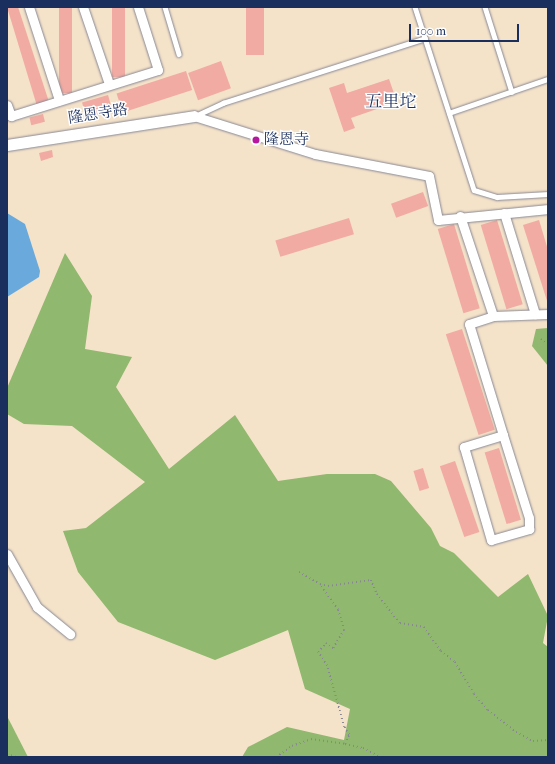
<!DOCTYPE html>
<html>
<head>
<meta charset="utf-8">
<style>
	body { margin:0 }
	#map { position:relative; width:555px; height:764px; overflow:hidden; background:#f4e2c9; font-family:"IM FELL French Canon","Noto Serif SC",serif }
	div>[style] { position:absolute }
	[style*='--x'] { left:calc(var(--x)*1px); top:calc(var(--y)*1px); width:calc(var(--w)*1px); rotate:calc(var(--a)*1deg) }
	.forest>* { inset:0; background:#90b86e }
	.water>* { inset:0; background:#69a9dc }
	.building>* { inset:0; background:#f1aba2; transform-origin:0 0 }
	.path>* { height:1.5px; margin-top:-0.75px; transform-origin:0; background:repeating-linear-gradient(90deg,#888894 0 1px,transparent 0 4px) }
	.roads { filter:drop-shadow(0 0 1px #888894) drop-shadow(0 0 1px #888894) }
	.service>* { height:4.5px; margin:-2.25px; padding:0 2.25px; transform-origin:2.25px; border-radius:2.25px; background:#fff }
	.minor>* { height:9px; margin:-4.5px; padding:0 4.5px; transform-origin:4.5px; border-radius:4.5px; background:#fff }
	.tertiary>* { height:11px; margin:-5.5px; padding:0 5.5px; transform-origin:5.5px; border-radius:5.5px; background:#fff }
	.dots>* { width:11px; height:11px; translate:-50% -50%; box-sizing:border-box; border:2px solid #fff; border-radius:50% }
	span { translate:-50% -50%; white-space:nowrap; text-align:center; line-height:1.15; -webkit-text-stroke:3px #fff; paint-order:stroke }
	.street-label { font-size:15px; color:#1b2f5e }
	.poi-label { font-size:15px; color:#1b2f5e }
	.left { translate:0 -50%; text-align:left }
	.quarter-label { font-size:17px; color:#1b2f5e }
	.frame { position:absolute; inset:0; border:8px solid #1b2f5e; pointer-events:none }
	.scale { position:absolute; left:409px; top:24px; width:110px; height:18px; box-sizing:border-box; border:2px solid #1b2f5e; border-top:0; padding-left:5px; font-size:12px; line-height:14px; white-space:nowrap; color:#1b2f5e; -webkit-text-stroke:3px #fff; paint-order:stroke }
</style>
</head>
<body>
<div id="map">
	<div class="forest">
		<div style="clip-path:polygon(65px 253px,92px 296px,85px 349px,132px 357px,116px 387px,169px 469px,235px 415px,278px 481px,327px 474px,375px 474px,391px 481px,431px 528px,440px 546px,454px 553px,498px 597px,528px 574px,548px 616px,543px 643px,548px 647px,548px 757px,242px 757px,248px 747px,287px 727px,344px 740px,350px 709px,305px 689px,288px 630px,215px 660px,118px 622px,78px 572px,63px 531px,86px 528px,145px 482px,72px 426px,24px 424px,7px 414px,7px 388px)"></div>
		<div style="clip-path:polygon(548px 328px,548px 366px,532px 346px,536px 329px)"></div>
		<div style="clip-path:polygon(7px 716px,28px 757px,7px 757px)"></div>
	</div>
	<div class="water">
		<div style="clip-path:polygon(7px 213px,25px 224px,40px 271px,39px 277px,7px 297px)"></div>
	</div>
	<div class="building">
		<div style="clip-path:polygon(7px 7px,18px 7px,49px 102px,37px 106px)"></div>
		<div style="left:59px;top:7px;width:13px;height:86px"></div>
		<div style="left:112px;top:7px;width:13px;height:70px"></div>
		<div style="left:246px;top:7px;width:18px;height:48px"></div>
		<div style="left:221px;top:61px;width:29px;height:35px;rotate:70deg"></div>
		<div style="left:186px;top:71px;width:20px;height:73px;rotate:72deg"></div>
		<div style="clip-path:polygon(389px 79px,397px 102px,351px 118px,355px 128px,344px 132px,329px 88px,344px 83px,347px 93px)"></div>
		<div style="left:108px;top:95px;width:15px;height:27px;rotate:74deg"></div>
		<div style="left:43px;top:114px;width:8px;height:14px;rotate:76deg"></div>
		<div style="clip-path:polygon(52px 150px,53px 157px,41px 161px,39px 153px)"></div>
		<div style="left:423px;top:192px;width:15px;height:34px;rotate:70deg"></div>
		<div style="left:349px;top:218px;width:17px;height:77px;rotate:73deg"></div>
		<div style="left:497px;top:220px;width:88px;height:17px;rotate:73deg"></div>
		<div style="clip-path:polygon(539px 220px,548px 250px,548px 304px,523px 225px)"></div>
		<div style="left:454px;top:224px;width:88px;height:17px;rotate:73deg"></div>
		<div style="left:462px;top:329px;width:106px;height:17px;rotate:72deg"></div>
		<div style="left:499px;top:448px;width:75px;height:15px;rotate:73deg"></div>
		<div style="left:455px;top:461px;width:75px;height:16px;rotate:71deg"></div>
		<div style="left:423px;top:468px;width:21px;height:10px;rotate:73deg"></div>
	</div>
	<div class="path">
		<div style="--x:541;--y:339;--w:9;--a:36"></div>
		<div style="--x:299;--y:572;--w:24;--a:30"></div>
		<div style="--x:320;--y:584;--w:8;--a:14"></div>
		<div style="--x:328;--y:586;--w:43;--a:-7.9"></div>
		<div style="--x:371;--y:580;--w:15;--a:67"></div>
		<div style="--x:377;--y:594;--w:37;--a:52"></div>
		<div style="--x:400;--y:623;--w:24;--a:9"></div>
		<div style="--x:424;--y:627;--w:29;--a:55"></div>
		<div style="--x:441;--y:651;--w:18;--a:38"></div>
		<div style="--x:455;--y:662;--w:37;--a:59"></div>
		<div style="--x:474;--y:694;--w:21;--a:49"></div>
		<div style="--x:488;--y:710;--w:36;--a:38"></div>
		<div style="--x:516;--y:732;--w:19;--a:28"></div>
		<div style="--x:533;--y:741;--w:15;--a:-4"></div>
		<div style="--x:345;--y:744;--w:18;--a:13"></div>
		<div style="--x:363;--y:748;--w:20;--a:27"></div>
		<div style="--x:7;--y:754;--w:9;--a:18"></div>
		<div style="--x:276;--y:757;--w:19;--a:-35"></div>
		<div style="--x:292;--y:746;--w:20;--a:-20"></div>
		<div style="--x:311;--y:739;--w:34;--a:8"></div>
		<div style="--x:345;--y:744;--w:10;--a:-66"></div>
		<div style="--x:349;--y:735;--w:9;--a:-122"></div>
		<div style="--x:344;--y:727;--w:63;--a:-105.6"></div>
		<div style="--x:327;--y:666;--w:17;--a:-123"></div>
		<div style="--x:318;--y:652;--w:12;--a:-48"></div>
		<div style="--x:326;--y:643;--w:9;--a:36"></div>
		<div style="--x:333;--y:648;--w:21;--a:-59"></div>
		<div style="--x:344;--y:630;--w:21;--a:-107"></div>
		<div style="--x:338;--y:610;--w:31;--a:-126"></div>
	</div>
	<div class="roads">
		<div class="service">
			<div style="--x:165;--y:7;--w:49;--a:73.4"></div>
			<div style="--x:415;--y:7;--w:192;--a:72.1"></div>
			<div style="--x:474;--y:190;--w:24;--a:17"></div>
			<div style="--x:497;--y:197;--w:51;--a:-3.4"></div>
			<div style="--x:485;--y:7;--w:89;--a:72.4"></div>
			<div style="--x:449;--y:113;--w:105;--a:-19"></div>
			<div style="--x:195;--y:116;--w:31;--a:-25"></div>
			<div style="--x:223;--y:103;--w:212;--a:-17.8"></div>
		</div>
		<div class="minor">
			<div style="--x:29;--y:7;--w:98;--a:72.1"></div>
			<div style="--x:83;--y:7;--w:81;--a:71.3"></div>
			<div style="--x:7;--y:105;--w:12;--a:70"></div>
			<div style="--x:11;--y:116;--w:154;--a:-17.4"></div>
			<div style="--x:158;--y:70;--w:66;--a:-107.6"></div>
			<div style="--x:194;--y:116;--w:127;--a:17.4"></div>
			<div style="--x:315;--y:154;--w:116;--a:10.9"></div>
			<div style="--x:429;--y:176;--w:45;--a:78.4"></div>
			<div style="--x:438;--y:220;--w:111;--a:-5.7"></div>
			<div style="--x:504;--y:213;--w:106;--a:72.9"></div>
			<div style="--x:460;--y:216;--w:105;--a:71.7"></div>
			<div style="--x:503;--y:435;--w:41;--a:162.9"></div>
			<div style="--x:464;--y:447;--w:97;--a:73.8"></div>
			<div style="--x:491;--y:540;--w:40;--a:-16"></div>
			<div style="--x:529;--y:529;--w:11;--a:-90"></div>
			<div style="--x:529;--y:518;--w:87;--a:-107.4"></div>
			<div style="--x:503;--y:435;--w:116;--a:-107"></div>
			<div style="--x:469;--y:324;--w:25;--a:-18"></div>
			<div style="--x:493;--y:316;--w:55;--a:-2.1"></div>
			<div style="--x:7;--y:554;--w:61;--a:60.5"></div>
			<div style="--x:37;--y:607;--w:43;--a:39.3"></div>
		</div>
		<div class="tertiary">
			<div style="--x:7;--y:145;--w:189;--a:-8.8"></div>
		</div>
	</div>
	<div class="dots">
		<div style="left:256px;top:140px;background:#b5179e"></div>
	</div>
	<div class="street-label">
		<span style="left:98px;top:114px;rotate:-9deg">隆恩寺路</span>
	</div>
	<div class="poi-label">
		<span class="left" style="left:264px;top:140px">隆恩寺</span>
	</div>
	<div class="quarter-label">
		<span style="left:391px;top:102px">五里坨</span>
	</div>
	<div class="frame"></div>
	<div class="scale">100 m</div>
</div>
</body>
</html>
